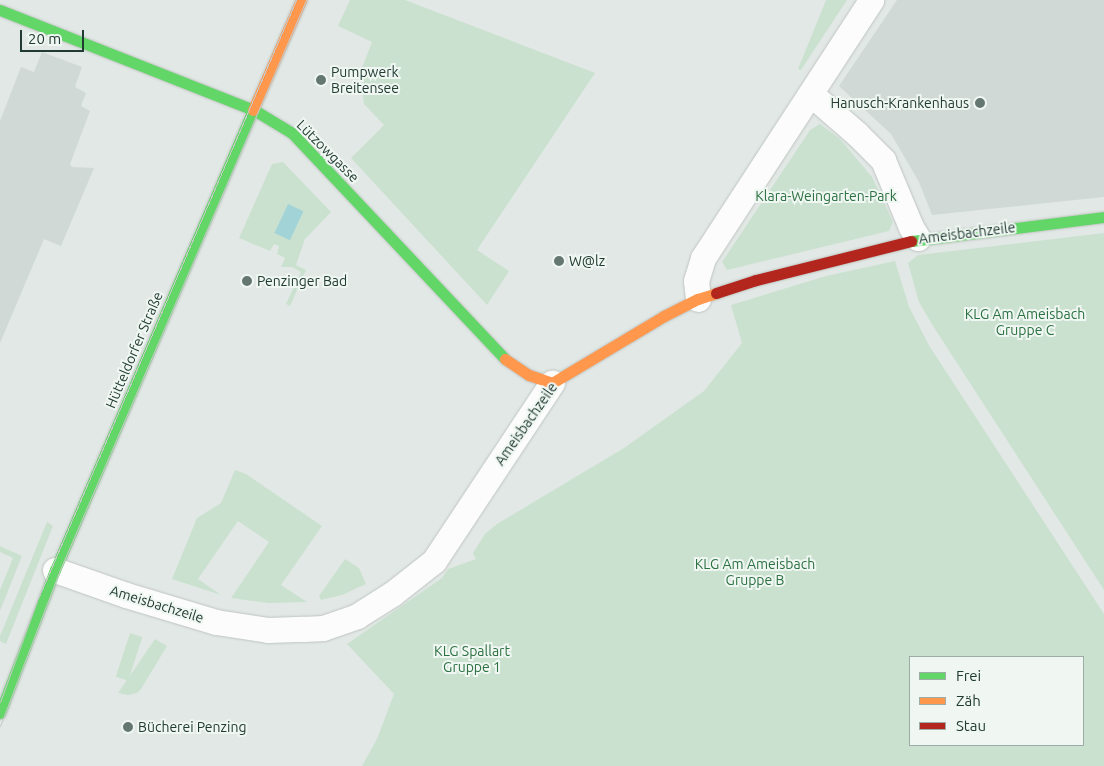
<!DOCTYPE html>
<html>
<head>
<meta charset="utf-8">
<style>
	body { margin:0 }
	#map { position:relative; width:1104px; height:766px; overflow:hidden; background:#e2e8e5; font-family:Ubuntu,sans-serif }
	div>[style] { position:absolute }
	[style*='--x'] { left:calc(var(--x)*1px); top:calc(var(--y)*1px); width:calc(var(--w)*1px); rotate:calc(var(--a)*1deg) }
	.built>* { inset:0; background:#d0d9d5 }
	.green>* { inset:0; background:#cbe1d0; transform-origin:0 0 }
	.water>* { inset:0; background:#a2d3d6; transform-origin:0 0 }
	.roads { filter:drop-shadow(0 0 1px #bfc5c2) drop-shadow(0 0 1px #bfc5c2) }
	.street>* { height:25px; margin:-12.5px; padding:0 12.5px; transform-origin:12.5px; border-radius:12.5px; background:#fbfcfb }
	.fast>* { height:11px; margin:-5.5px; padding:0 5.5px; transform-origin:5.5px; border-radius:5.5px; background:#63d668 }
	.slow>* { height:11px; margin:-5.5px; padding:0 5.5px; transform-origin:5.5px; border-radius:5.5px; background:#ff974d }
	.jam>* { height:11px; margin:-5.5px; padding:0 5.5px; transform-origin:5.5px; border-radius:5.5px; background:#b3261e }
	.tram>* { height:1px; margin:-0.5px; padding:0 0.5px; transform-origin:0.5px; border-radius:0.5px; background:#c6c9c8 }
	.dots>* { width:14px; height:14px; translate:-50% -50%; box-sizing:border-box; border:2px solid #f0f7f3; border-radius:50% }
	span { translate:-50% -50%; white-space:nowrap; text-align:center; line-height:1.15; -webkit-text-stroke:4px #f0f7f3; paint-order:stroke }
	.poi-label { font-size:14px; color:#203b32 }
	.left { translate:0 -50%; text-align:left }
	.right { translate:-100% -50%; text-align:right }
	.street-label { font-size:14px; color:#203b32 }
	.park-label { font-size:14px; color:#2b7141 }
	.legend { position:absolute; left:909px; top:656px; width:175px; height:90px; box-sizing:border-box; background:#f0f7f3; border:1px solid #9daca6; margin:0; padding:6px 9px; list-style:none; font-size:15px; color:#203b32 }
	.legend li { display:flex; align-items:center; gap:10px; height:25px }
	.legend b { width:25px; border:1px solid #9daca6 }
	.scale { position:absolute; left:20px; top:30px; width:64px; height:22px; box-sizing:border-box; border:2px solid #203b32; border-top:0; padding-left:6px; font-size:15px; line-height:18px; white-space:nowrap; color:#203b32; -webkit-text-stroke:4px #f0f7f3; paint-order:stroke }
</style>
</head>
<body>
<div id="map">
	<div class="built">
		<div style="clip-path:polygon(897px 0,1104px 0,1104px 197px,932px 215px,919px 182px,891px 134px,839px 86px)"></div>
		<div style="clip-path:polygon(42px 52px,82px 67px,75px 87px,86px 93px,81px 106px,90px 111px,70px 164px,72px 167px,94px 168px,61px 246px,44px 239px,0 343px,0 121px,21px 67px,34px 72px)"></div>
	</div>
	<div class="green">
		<div style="clip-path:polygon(350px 0,405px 0,595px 73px,477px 250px,509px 271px,487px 305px,351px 158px,384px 125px,364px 104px,360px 73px,372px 42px,338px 26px)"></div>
		<div style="clip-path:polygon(826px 0,847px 0,801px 70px,798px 69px)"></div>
		<div style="clip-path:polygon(820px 124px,840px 139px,872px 177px,893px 222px,889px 231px,727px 270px,722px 262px,810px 130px)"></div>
		<div style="clip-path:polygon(283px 162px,331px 212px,305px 239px,296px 265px,306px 270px,290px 306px,286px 304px,301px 272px,292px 267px,281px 267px,285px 258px,277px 254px,279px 246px,274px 244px,270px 251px,239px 238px,272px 164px)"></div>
		<div style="clip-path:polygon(1104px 233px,1104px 590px,933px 326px,919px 302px,908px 263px,918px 255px)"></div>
		<div style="clip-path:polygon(evenodd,895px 261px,909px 307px,930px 347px,1104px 614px,1104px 766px,362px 766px,377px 739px,394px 694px,347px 644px,442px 578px,448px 569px,476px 559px,473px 553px,485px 534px,497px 524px,624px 448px,704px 391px,742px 343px,731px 305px,826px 276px,895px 261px,910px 657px,1083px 657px,1083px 745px,910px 745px,910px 657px)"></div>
		<div style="clip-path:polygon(235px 470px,246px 474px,322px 526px,281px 585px,307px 602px,268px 603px,231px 598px,269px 542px,238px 521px,198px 579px,221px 595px,172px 579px,197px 518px,221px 503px)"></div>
		<div style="clip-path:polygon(47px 522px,53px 526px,6px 644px,0 641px,0 636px)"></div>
		<div style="clip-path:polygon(0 546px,22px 556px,0 611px,0 590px,13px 558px,0 552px)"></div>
		<div style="clip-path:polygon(345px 559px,359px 568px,366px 584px,342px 595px,321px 600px,319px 596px)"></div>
		<div style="left:130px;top:633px;width:13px;height:46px;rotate:18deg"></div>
		<div style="clip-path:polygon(155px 639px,167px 646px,141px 689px,137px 693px,128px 695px,118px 693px)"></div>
	</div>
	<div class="water">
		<div style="left:288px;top:204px;width:17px;height:32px;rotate:25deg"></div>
	</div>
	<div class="roads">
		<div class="street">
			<div style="--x:811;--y:94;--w:61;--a:41"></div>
			<div style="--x:857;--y:134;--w:37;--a:45"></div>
			<div style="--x:883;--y:160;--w:73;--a:67.3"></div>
			<div style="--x:911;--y:227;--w:13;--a:58"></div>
			<div style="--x:698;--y:299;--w:18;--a:-96"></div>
			<div style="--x:696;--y:281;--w:24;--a:-73"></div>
			<div style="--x:703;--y:258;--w:308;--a:-56.9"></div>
			<div style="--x:55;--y:570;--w:75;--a:19.4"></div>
			<div style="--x:126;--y:595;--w:94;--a:16.7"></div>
			<div style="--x:216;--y:622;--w:53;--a:8.7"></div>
			<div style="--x:268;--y:630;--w:35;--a:-2"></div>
			<div style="--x:303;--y:629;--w:20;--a:-3"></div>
			<div style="--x:323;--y:628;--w:36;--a:-19"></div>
			<div style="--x:357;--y:616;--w:41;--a:-32.2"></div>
			<div style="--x:392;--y:594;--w:53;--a:-38.2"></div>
			<div style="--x:434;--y:561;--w:214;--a:-56.5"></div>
		</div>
		<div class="fast">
			<div style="--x:0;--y:10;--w:273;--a:21.5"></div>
			<div style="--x:254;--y:110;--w:44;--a:31.2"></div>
			<div style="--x:292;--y:133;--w:311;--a:46.7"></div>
			<div style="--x:911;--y:241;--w:194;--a:-7.1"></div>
			<div style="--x:0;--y:713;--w:153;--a:-69"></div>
			<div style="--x:55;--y:570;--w:501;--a:-66.71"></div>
		</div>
		<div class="slow">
			<div style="--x:253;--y:110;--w:120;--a:-66.4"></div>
			<div style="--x:505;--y:359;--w:29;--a:34"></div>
			<div style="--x:529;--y:375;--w:24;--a:19"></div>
			<div style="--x:552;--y:383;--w:131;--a:-30.9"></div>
			<div style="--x:664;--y:316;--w:38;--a:-27"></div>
			<div style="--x:698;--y:299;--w:19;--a:-18"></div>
		</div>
		<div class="jam">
			<div style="--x:716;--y:293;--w:42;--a:-18"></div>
			<div style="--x:756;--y:280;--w:160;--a:-14.1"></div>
		</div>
	</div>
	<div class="tram">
		<div style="--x:0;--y:702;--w:108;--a:-69.9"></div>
		<div style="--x:37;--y:601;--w:654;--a:-66.69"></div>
		<div style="--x:0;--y:726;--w:165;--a:-69"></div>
		<div style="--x:59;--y:572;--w:623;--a:-66.64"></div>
	</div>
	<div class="dots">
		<div style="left:321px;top:80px;background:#647871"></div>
		<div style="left:980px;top:103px;background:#647871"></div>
		<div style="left:559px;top:261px;background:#647871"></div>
		<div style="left:247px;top:281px;background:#647871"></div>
		<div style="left:128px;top:727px;background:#647871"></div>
	</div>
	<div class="poi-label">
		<span class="left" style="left:331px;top:80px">Pumpwerk<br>Breitensee</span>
		<span class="right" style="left:969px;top:103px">Hanusch-Krankenhaus</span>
		<span class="left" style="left:569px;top:261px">W@lz</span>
		<span class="left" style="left:257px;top:281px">Penzinger Bad</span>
		<span class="left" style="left:138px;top:727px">Bücherei Penzing</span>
	</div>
	<div class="street-label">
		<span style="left:328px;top:151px;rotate:45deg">Lützowgasse</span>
		<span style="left:967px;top:233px;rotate:-7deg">Ameisbachzeile</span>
		<span style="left:134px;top:350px;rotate:-67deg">Hütteldorfer Straße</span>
		<span style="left:526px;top:424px;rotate:-55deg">Ameisbachzeile</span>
		<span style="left:157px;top:604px;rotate:17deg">Ameisbachzeile</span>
	</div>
	<div class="park-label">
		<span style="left:826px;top:196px">Klara-Weingarten-Park</span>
		<span style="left:1025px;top:322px">KLG Am Ameisbach<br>Gruppe C</span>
		<span style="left:755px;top:572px">KLG Am Ameisbach<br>Gruppe B</span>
		<span style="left:472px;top:659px">KLG Spallart<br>Gruppe 1</span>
	</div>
	<ul class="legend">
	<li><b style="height:6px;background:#63d668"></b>Frei</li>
	<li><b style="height:6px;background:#ff974d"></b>Zäh</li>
	<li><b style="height:6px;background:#b3261e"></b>Stau</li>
	</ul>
	<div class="scale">20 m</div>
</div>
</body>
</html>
